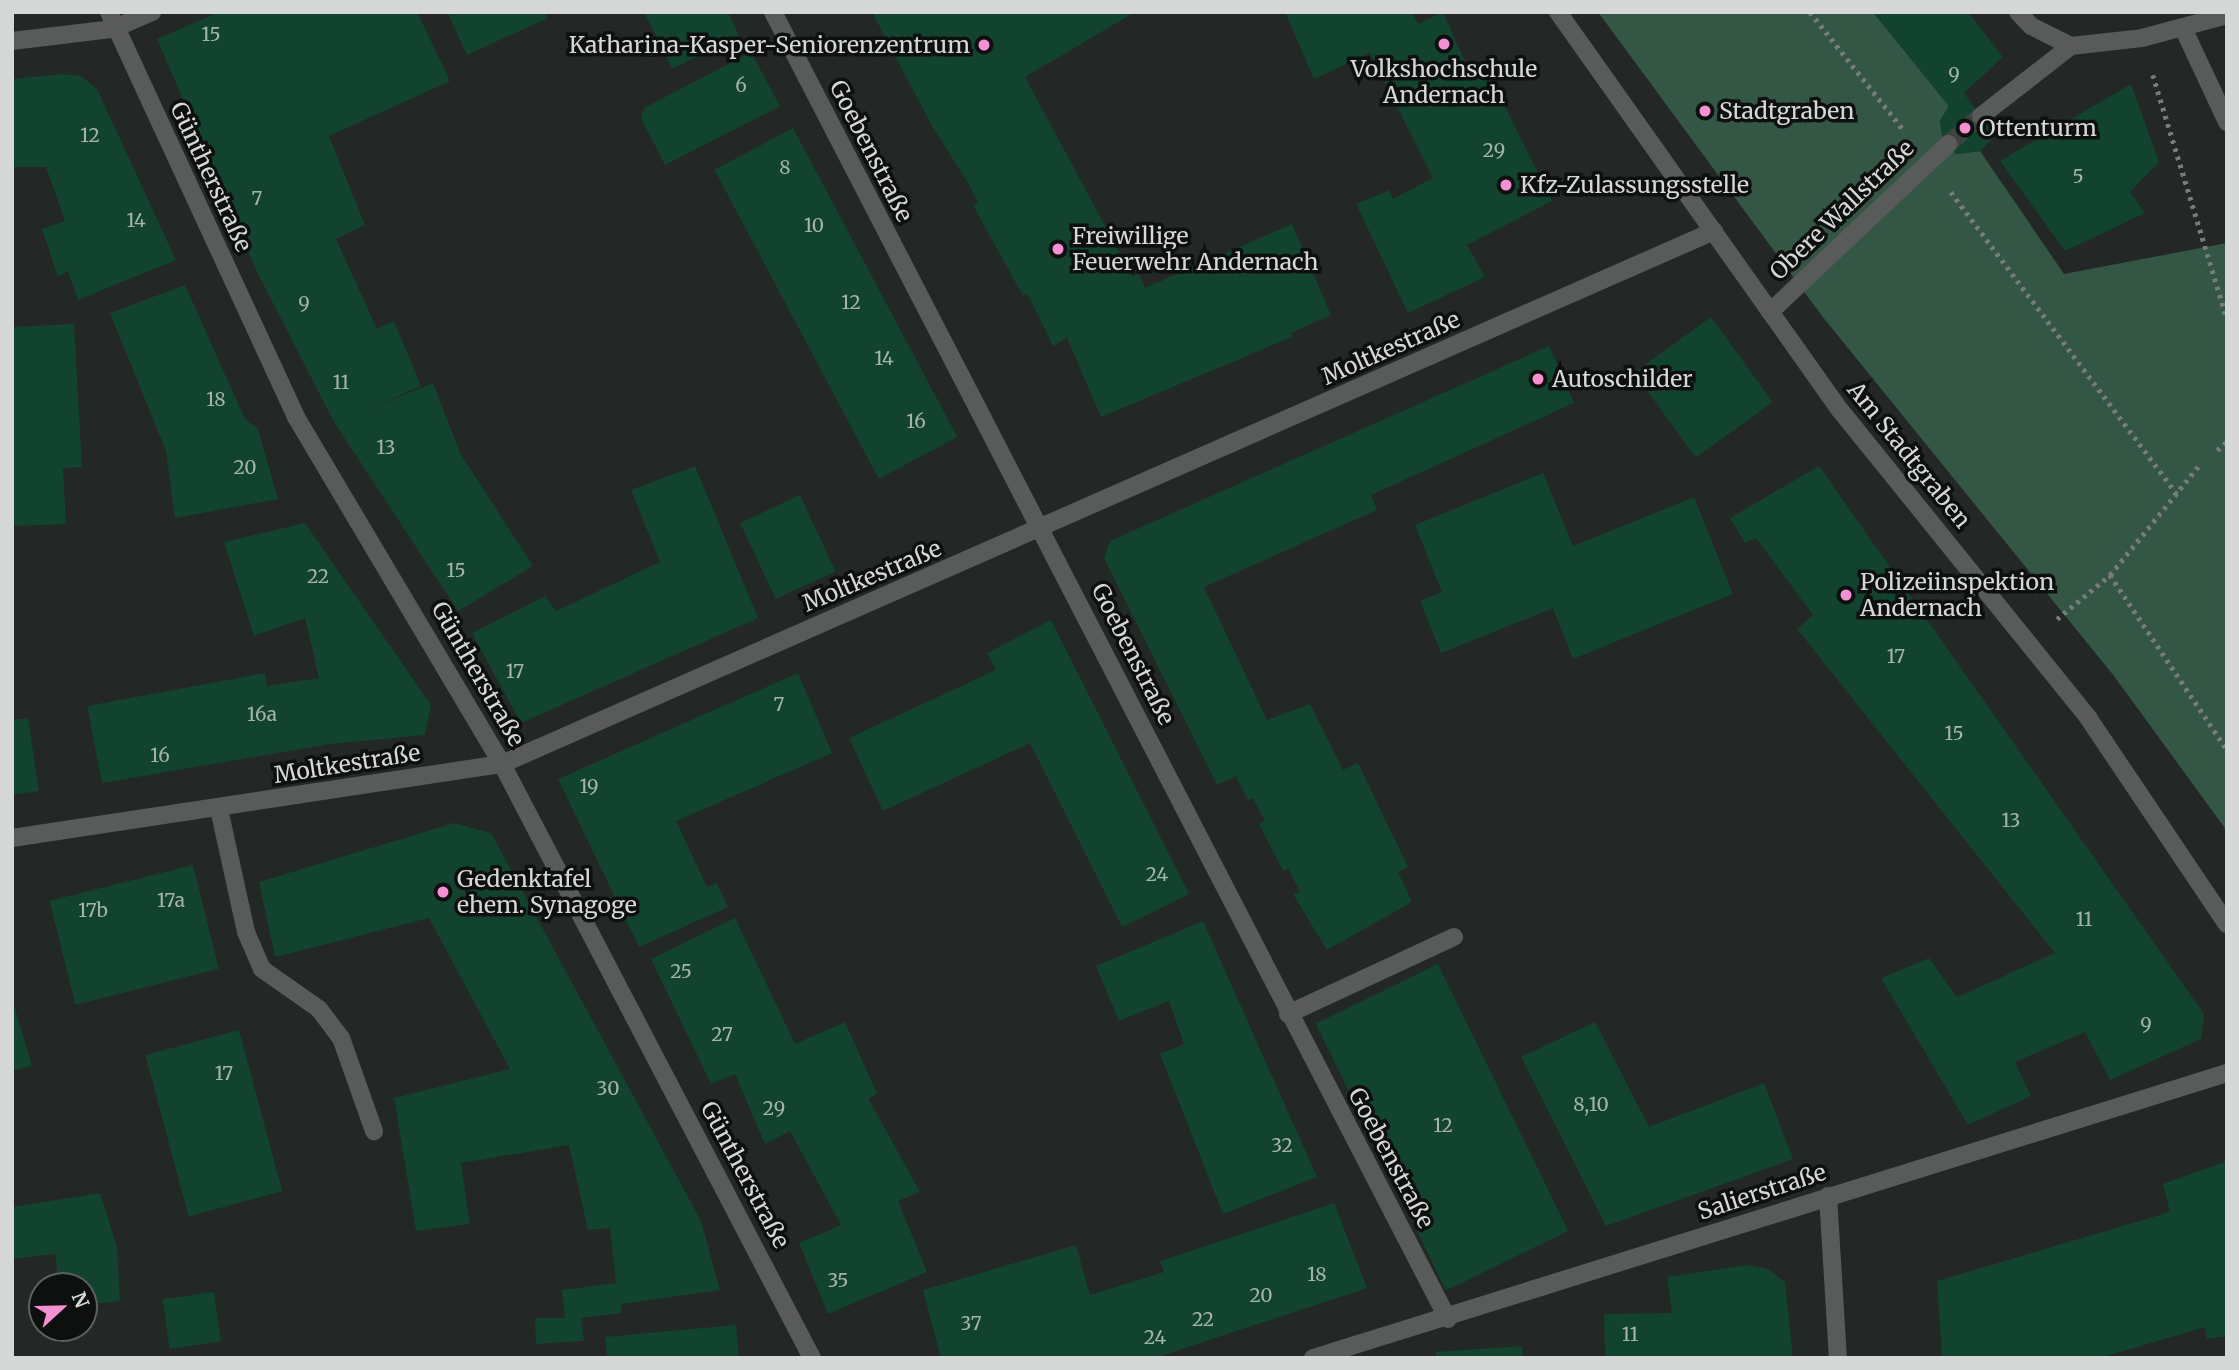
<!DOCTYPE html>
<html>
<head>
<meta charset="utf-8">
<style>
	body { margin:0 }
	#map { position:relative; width:2239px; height:1370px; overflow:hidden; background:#232725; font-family:Merriweather,serif }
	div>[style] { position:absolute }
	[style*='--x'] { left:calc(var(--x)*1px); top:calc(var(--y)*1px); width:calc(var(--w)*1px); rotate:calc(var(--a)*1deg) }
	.green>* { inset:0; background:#345745 }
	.building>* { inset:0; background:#12432e; transform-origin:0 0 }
	.minor-tunnel>* { height:18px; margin-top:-9px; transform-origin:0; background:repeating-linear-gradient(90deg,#3e4240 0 18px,transparent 0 27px) }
	.path>* { height:4.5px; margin-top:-2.25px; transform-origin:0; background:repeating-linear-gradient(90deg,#787b7a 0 3.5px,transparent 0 8.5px) }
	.service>* { height:18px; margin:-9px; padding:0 9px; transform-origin:9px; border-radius:9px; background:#595b5a }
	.minor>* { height:18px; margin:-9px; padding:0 9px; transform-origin:9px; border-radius:9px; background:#595b5a }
	.dots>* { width:19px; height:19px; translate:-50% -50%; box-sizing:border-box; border:4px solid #0e100f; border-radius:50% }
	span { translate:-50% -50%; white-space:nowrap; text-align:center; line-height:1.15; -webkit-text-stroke:7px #0e100f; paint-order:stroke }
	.number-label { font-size:19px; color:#a5b3ad }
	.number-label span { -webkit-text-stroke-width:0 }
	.poi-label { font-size:23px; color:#d6d8d7 }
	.right { translate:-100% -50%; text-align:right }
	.left { translate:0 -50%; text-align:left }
	.street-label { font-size:23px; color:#d6d8d7 }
	.frame { position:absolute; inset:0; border:14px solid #d6d8d7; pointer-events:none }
	.north { position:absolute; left:28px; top:1272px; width:70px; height:70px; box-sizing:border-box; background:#0e100f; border:2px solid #5e605f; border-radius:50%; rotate:68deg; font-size:19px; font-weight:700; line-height:28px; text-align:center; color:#d6d8d7 }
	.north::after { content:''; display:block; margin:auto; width:24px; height:32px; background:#f591d2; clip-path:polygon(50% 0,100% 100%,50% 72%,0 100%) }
</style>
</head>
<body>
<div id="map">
	<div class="green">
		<div style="clip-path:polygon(1598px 12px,1873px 12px,1949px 106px,1940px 121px,1943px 139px,1956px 154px,1980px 151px,2064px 274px,2227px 243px,2227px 831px,2114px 676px,1822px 316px)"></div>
	</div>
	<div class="building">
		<div style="clip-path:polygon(219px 12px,417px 12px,450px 81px,329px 136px,365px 225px,336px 239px,377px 329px,394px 321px,421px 386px,369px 409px,433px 383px,460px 453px,533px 566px,458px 611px,334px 422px,256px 270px,157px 39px)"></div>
		<div style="clip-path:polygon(447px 12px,545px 12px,548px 18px,467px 55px)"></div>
		<div style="clip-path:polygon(644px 12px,728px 12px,739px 36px,672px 69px)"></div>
		<div style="clip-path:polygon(872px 12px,1135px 12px,1025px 77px,1132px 276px,1139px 274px,1145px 288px,1292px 224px,1331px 315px,1291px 333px,1292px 337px,1101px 417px,1067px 338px,1053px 346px,1027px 293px,1023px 296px,973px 205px,978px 203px,968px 183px,932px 126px)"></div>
		<div style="clip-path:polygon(1285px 12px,1412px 12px,1418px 24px,1443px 12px,1468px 68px,1482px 60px,1552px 201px,1467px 245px,1485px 277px,1408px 313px,1356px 204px,1390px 190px,1393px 199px,1433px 178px,1370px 53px,1314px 79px)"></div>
		<div style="clip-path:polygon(1873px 12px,1968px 12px,2003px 57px,1964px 93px,1995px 136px,1980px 151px,1956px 154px,1943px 139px,1940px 121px,1949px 106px)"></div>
		<div style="clip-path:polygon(751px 52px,780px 106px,665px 165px,641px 118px,644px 108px)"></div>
		<div style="clip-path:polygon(62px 74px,81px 76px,97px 89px,176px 260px,78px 300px,68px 271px,58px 277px,42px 229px,65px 221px,46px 167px,12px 167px,13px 79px)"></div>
		<div style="clip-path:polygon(2131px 84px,2159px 162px,2130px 192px,2145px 213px,2065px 251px,2000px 161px)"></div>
		<div style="left:793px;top:128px;width:350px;height:89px;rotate:62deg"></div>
		<div style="clip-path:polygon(185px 285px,245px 419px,258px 429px,278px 499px,175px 518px,166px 451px,110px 313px)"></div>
		<div style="left:1711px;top:317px;width:105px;height:95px;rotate:54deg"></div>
		<div style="clip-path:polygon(74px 324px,82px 467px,63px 468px,66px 524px,12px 526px,12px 327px)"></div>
		<div style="clip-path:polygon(1549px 346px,1574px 403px,1371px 495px,1377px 510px,1204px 587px,1267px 720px,1310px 704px,1343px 770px,1358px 763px,1408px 867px,1398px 872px,1412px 902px,1327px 950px,1293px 894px,1300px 892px,1288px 868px,1283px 871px,1259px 824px,1265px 821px,1253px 798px,1248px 800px,1236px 776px,1217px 785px,1104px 558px,1110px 541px)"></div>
		<div style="clip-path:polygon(695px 466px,758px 618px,521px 723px,472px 633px,545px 596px,556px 611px,660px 562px,631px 490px)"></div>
		<div style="clip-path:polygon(1819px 466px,2204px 1014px,2201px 1039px,2110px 1080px,2085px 1032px,2015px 1062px,2031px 1096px,1968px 1125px,1881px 978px,1929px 958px,1957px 997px,2055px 953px,1797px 629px,1813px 615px,1756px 538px,1745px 543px,1730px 518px)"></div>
		<div style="clip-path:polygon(1543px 473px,1573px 546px,1694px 497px,1733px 594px,1573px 659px,1553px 608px,1441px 653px,1420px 601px,1442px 592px,1415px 525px)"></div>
		<div style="left:800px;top:495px;width:84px;height:66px;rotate:65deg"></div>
		<div style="clip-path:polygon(305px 523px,431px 705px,425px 735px,330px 744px,102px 783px,87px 706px,265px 673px,267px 686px,319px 678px,305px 618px,254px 636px,224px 542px)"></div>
		<div style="clip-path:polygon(1051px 620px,1189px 894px,1122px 927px,1030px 743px,883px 811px,849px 738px,996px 670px,987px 653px)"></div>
		<div style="clip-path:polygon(798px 673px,832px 753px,676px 821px,707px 887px,717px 883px,728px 907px,639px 947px,558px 779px)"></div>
		<div style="clip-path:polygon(28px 718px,39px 791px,12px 795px,12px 720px)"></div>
		<div style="clip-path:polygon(454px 823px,491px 833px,701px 1221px,720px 1290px,621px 1304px,622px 1313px,581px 1318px,584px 1341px,536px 1344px,535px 1318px,565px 1318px,562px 1290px,616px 1283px,610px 1228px,588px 1230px,569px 1145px,461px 1163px,470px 1224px,416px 1231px,394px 1098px,510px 1069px,429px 918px,275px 957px,259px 882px)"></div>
		<div style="left:193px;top:865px;width:107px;height:148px;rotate:76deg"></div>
		<div style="clip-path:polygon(735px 918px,795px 1044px,845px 1022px,877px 1094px,868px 1098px,920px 1192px,898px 1201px,927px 1272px,828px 1314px,799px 1243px,841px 1225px,790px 1131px,765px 1144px,735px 1074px,711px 1084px,651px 959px)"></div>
		<div style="clip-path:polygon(1203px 921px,1317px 1177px,1223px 1214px,1160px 1054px,1184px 1044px,1169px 1001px,1119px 1021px,1096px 966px)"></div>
		<div style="left:1438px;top:964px;width:297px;height:136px;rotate:64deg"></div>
		<div style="clip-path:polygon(12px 998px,32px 1066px,12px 1071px)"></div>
		<div style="clip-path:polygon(1595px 1022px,1649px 1127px,1764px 1083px,1793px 1159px,1606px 1226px,1521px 1057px)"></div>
		<div style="left:239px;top:1030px;width:167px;height:97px;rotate:75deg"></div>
		<div style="clip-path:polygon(2227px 1161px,2227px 1336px,2207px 1339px,2205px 1327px,2100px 1358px,1942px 1358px,1937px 1281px,2170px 1212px,2163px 1184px)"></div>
		<div style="clip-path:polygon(100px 1193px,117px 1247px,120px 1301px,84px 1305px,84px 1286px,59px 1286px,55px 1254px,12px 1259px,12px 1207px)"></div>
		<div style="clip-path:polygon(1334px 1203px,1367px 1288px,1155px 1358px,941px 1358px,923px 1290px,1076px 1245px,1090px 1295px,1164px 1272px,1160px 1261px)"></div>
		<div style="clip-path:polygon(1748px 1265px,1768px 1269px,1785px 1282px,1793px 1358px,1605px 1358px,1604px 1314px,1672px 1313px,1667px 1277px)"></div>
		<div style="left:214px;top:1292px;width:50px;height:52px;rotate:82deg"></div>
		<div style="clip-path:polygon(736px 1325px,739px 1358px,607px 1358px,605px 1337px)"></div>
		<div style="clip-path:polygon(1522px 1346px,1523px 1358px,1436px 1358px,1436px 1352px)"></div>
	</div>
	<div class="minor-tunnel">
		<div style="--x:1948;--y:144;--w:43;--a:-40.3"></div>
	</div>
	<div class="path">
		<div style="--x:1810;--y:12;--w:153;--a:51.6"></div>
		<div style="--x:2153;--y:75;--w:255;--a:73.1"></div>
		<div style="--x:1951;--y:192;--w:377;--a:53.2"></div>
		<div style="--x:2217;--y:450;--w:13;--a:-39"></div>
		<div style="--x:2110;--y:575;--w:211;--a:56.2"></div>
		<div style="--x:2057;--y:619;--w:69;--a:-39.7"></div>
		<div style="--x:2110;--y:575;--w:144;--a:-50.9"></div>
	</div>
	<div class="service">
		<div style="--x:2183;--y:28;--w:104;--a:64.9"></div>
		<div style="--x:219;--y:809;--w:126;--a:77.6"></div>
		<div style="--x:246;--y:932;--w:40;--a:66.6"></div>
		<div style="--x:262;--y:969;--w:70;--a:35.1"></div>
		<div style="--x:319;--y:1009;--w:36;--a:53"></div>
		<div style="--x:341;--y:1038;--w:99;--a:70.5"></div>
		<div style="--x:1288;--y:1014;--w:183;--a:-24.9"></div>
	</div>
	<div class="minor">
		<div style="--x:109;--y:12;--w:446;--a:65.2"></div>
		<div style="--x:296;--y:417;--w:404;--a:59.3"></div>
		<div style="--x:502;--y:764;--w:670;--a:62.44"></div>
		<div style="--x:773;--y:12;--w:1471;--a:62.69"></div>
		<div style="--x:1558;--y:12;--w:488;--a:54.7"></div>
		<div style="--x:1840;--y:410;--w:397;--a:51.1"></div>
		<div style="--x:2089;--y:719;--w:247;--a:56.1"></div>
		<div style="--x:2018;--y:12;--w:19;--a:47"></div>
		<div style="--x:2031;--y:26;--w:45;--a:26.6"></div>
		<div style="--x:2071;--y:46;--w:71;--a:-6.4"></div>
		<div style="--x:2142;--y:38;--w:88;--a:-15.1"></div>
		<div style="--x:12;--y:41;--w:102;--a:-6.8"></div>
		<div style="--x:113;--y:29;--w:43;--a:-23.6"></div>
		<div style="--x:1981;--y:116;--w:114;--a:-37.9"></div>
		<div style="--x:1770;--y:312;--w:245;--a:-43.3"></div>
		<div style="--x:12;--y:838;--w:496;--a:-8.6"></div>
		<div style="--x:502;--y:764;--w:1324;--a:-23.74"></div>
		<div style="--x:1828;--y:1196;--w:162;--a:86.5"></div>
		<div style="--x:1313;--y:1358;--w:957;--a:-17.32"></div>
	</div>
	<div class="dots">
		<div style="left:1444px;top:44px;background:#f591d2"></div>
		<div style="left:984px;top:45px;background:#f591d2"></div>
		<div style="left:1705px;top:111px;background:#f591d2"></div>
		<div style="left:1965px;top:128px;background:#f591d2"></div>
		<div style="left:1506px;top:185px;background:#f591d2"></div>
		<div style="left:1058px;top:249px;background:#f591d2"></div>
		<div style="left:1538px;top:379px;background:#f591d2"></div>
		<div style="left:1846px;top:595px;background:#f591d2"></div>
		<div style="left:443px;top:892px;background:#f591d2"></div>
	</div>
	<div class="number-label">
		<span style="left:211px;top:35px">15</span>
		<span style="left:1954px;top:75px">9</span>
		<span style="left:741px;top:86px">6</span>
		<span style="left:90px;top:136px">12</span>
		<span style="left:1494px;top:151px">29</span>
		<span style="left:785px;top:168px">8</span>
		<span style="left:2078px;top:177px">5</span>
		<span style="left:257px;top:199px">7</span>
		<span style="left:136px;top:221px">14</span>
		<span style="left:814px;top:226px">10</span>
		<span style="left:851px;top:303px">12</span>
		<span style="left:304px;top:304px">9</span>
		<span style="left:884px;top:359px">14</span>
		<span style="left:341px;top:383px">11</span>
		<span style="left:216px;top:400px">18</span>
		<span style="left:916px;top:422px">16</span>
		<span style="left:386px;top:448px">13</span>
		<span style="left:245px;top:468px">20</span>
		<span style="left:456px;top:571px">15</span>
		<span style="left:318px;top:577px">22</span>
		<span style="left:1896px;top:657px">17</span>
		<span style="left:515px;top:672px">17</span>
		<span style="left:779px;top:705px">7</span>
		<span style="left:262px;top:715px">16a</span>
		<span style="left:1954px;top:734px">15</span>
		<span style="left:160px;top:756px">16</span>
		<span style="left:589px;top:787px">19</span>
		<span style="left:2011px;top:821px">13</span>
		<span style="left:1157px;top:875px">24</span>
		<span style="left:171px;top:901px">17a</span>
		<span style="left:93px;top:911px">17b</span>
		<span style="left:2084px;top:920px">11</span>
		<span style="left:681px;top:972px">25</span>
		<span style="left:2146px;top:1025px">9</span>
		<span style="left:722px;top:1035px">27</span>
		<span style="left:224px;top:1074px">17</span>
		<span style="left:608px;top:1089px">30</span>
		<span style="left:1591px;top:1105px">8,10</span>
		<span style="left:774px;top:1109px">29</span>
		<span style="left:1443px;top:1126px">12</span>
		<span style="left:1282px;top:1146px">32</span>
		<span style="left:1317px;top:1275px">18</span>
		<span style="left:838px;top:1281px">35</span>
		<span style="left:1261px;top:1296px">20</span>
		<span style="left:1203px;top:1320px">22</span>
		<span style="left:971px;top:1324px">37</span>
		<span style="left:1630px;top:1335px">11</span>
		<span style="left:1155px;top:1338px">24</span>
	</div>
	<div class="poi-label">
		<span class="right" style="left:970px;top:45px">Katharina-Kasper-Seniorenzentrum</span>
		<span style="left:1444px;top:82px">Volkshochschule<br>Andernach</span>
		<span class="left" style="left:1719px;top:111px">Stadtgraben</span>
		<span class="left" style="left:1979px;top:128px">Ottenturm</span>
		<span class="left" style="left:1520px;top:185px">Kfz-Zulassungsstelle</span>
		<span class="left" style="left:1072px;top:249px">Freiwillige<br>Feuerwehr Andernach</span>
		<span class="left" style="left:1552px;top:379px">Autoschilder</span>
		<span class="left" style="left:1860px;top:595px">Polizeiinspektion<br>Andernach</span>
		<span class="left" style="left:457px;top:892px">Gedenktafel<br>ehem. Synagoge</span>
	</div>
	<div class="street-label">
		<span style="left:871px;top:151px;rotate:63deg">Goebenstraße</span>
		<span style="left:211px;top:177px;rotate:65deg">Güntherstraße</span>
		<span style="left:1842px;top:210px;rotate:-44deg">Obere Wallstraße</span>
		<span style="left:1391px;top:348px;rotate:-24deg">Moltkestraße</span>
		<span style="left:1909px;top:455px;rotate:51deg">Am Stadtgraben</span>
		<span style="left:872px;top:576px;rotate:-23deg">Moltkestraße</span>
		<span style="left:1133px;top:654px;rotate:63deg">Goebenstraße</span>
		<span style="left:478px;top:674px;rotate:60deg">Güntherstraße</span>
		<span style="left:347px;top:764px;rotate:-9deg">Moltkestraße</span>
		<span style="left:1391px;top:1158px;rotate:62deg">Goebenstraße</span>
		<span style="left:745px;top:1175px;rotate:62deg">Güntherstraße</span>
		<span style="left:1762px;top:1192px;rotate:-18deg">Salierstraße</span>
	</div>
	<div class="frame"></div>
	<div class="north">N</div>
</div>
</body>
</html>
